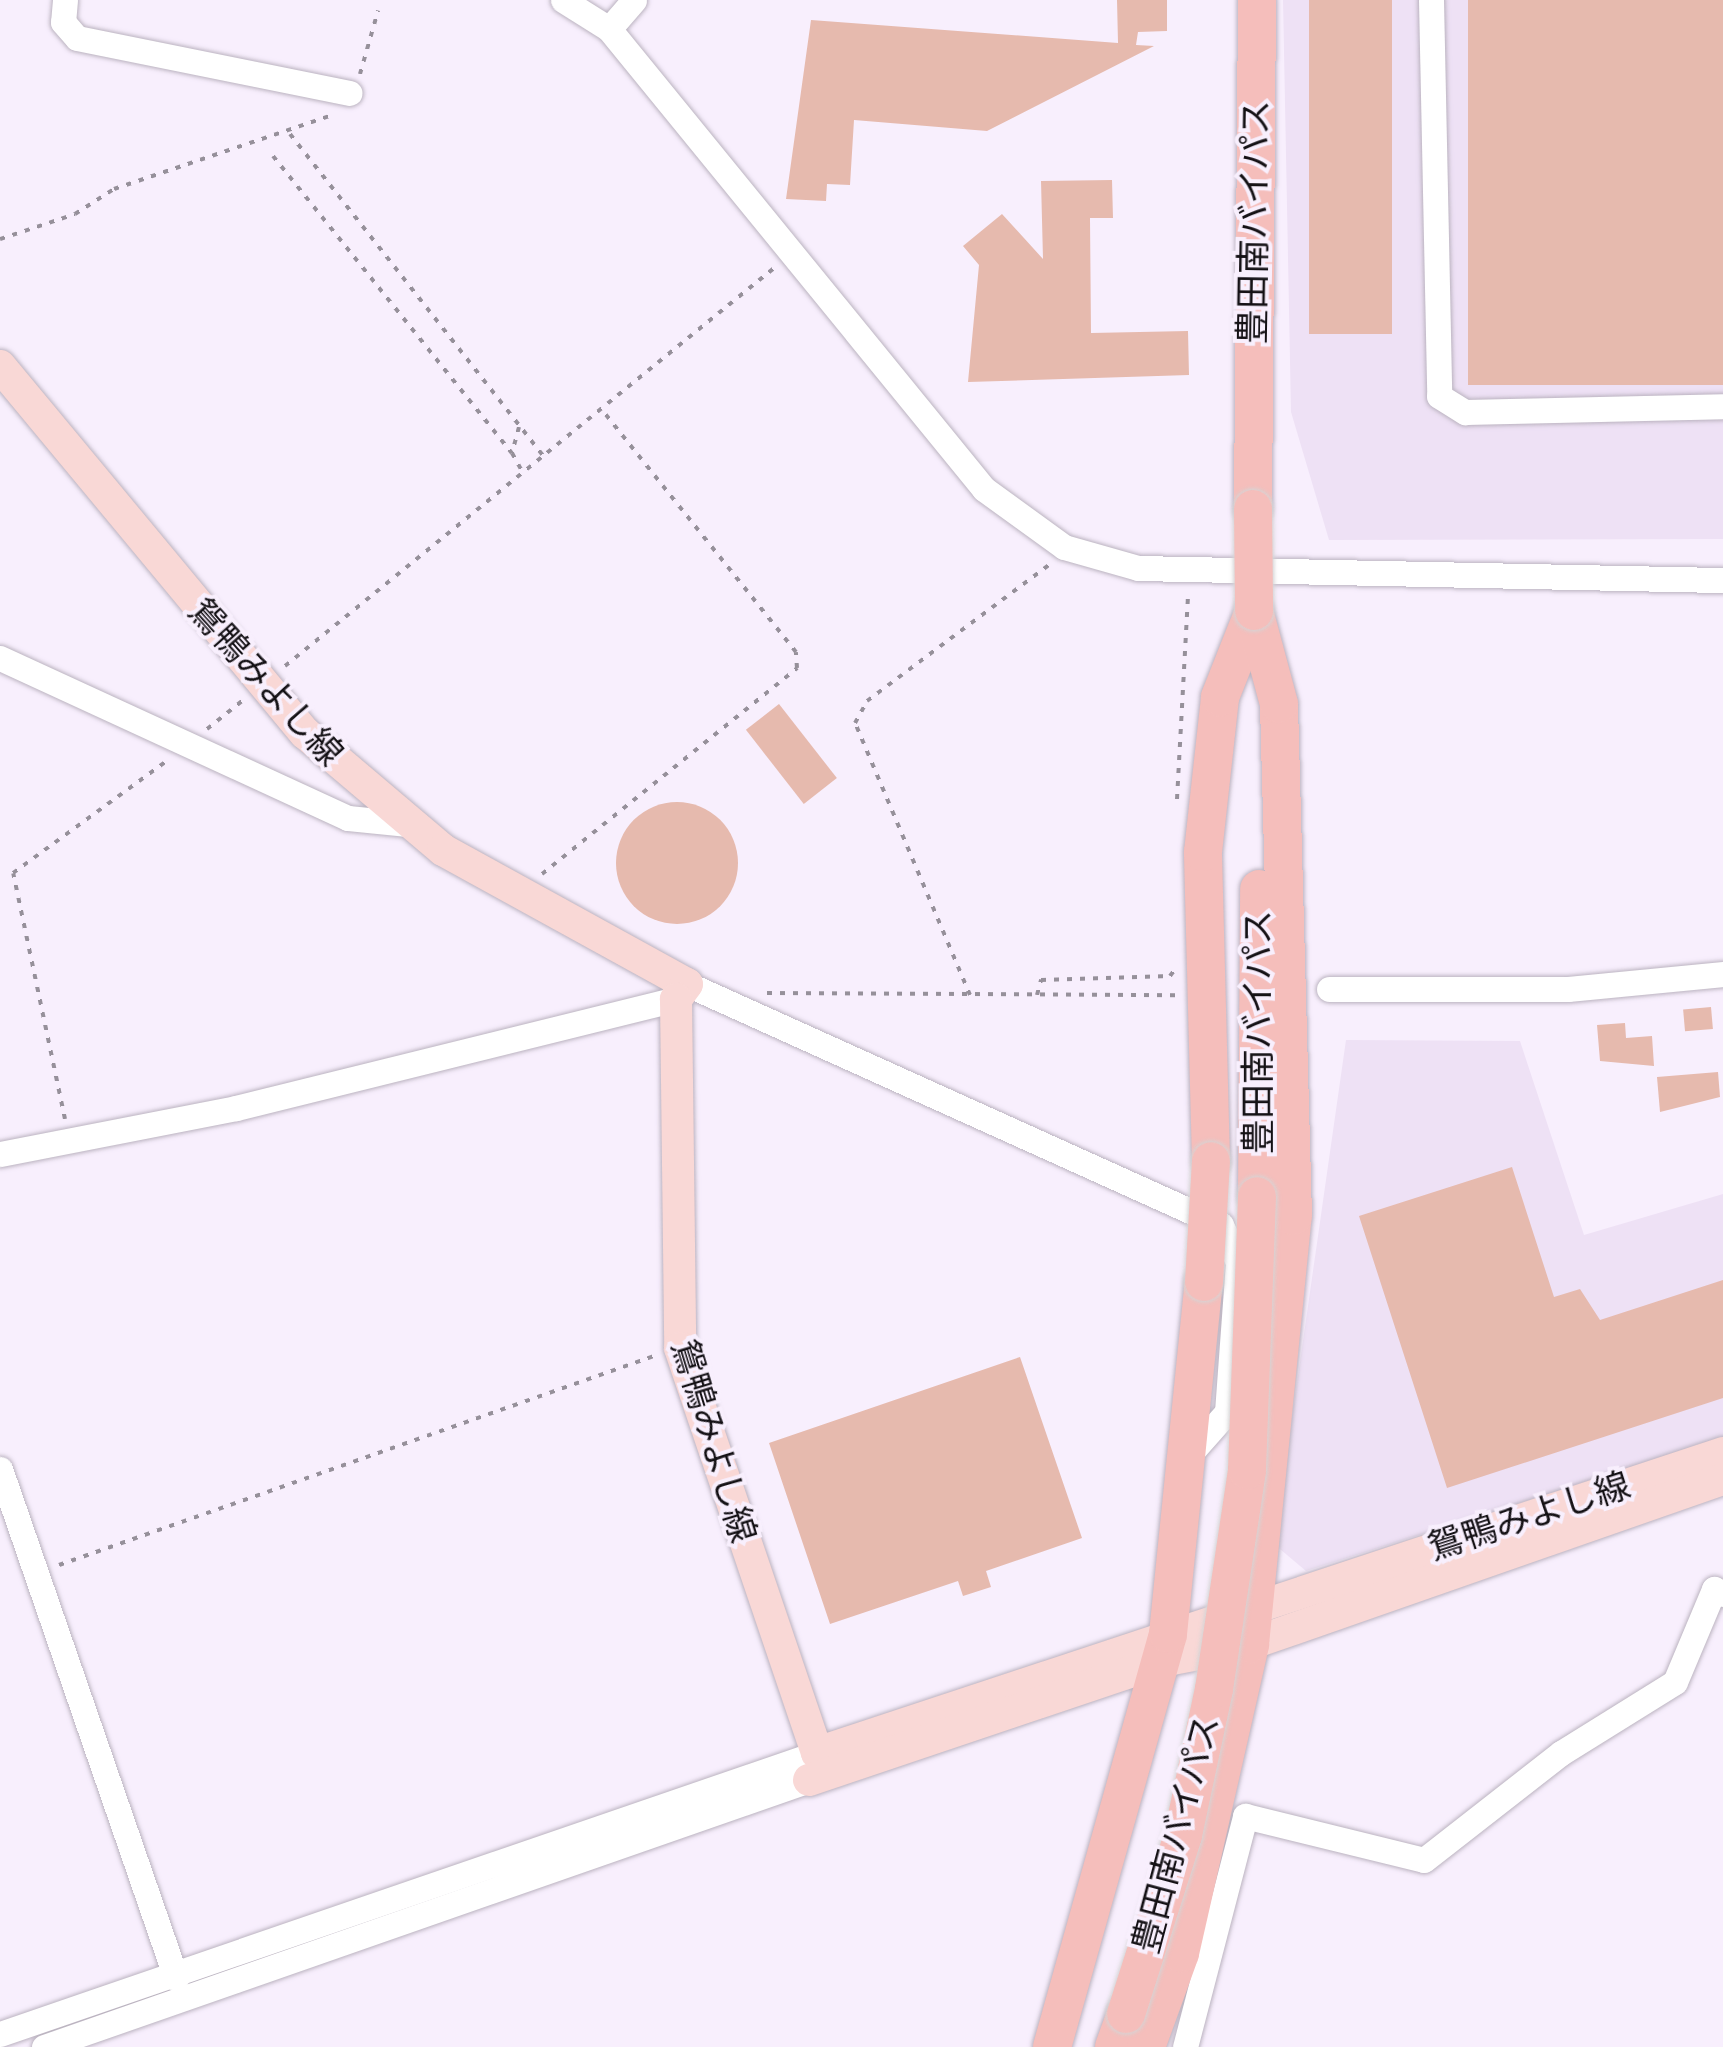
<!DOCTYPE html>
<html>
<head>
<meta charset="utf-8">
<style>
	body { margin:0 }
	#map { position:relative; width:1723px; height:2047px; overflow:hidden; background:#f8effd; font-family:"Libre Baskerville","Noto Sans JP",serif }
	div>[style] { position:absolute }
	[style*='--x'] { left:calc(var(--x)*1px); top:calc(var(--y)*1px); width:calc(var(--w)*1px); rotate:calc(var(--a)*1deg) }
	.built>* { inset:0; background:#eee1f5 }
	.building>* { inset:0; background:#e6baae; transform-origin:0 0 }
	.round { border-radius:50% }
	.path>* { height:4px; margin-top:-2px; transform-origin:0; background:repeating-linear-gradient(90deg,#96909a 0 5px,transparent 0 13px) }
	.roads { filter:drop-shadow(0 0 2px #bbb3c0) drop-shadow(0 0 2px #bbb3c0) }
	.minor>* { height:25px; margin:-12.5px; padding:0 12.5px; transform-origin:12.5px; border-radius:12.5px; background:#fff }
	.major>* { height:32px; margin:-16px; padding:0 16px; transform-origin:16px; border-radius:16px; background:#f9d8d6 }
	.highway>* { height:38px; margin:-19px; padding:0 19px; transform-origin:19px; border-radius:19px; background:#f5bebb }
	.bridges { filter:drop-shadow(0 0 2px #d5d4d5) drop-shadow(0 0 2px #d5d4d5) }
	.highway-bridge>* { height:38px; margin:-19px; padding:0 19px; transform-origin:19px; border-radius:19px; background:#f5bebb }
	span { translate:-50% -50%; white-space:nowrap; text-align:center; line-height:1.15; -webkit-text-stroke:8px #f8effd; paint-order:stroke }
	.street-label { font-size:35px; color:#141115 }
</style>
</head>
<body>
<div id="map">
	<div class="built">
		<div style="clip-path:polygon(1283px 0,1723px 0,1723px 539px,1329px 540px,1291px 412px)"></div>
		<div style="clip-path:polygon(1346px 1040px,1520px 1041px,1584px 1235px,1723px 1194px,1723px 1438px,1306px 1571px,1274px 1544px)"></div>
	</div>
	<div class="building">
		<div style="clip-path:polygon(1117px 0,1167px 0,1167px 31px,1138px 32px,1136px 45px,1154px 46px,987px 131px,854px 120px,850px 185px,827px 184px,826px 201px,786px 199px,811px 20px,1118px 43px)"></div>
		<div style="left:1309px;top:0;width:83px;height:334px"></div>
		<div style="left:1468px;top:0;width:255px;height:385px"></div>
		<div style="clip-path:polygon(1112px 180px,1113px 218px,1090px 218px,1091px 333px,1188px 331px,1189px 375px,968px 382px,979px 265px,963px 246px,1002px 214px,1043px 259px,1041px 181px)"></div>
		<div style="left:779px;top:704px;width:94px;height:42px;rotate:52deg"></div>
		<div class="round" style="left:616px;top:802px;width:122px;height:122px"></div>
		<div style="left:1711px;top:1007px;width:22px;height:28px;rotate:85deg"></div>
		<div style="clip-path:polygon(1625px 1023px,1626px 1038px,1652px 1036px,1654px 1066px,1600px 1061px,1597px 1025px)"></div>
		<div style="clip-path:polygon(1718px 1072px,1720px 1097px,1660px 1112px,1657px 1077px)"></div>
		<div style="clip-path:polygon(1512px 1167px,1554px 1297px,1580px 1289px,1600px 1320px,1723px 1280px,1723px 1398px,1447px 1488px,1359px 1216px)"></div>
		<div style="clip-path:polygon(1020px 1357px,1082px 1538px,986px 1571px,991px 1587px,963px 1596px,958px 1581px,830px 1624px,769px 1443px)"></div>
	</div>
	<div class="path">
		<div style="--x:360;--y:74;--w:66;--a:-74.1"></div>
		<div style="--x:290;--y:134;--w:410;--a:51.8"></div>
		<div style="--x:273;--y:156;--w:381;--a:51.2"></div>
		<div style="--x:0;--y:239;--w:79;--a:-18.4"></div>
		<div style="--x:75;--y:214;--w:46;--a:-32.7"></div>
		<div style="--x:114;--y:189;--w:231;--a:-18.7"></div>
		<div style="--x:519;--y:427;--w:27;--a:105"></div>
		<div style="--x:512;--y:453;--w:23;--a:61"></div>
		<div style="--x:285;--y:666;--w:630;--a:-39.14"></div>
		<div style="--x:207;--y:729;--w:45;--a:-38.7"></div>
		<div style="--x:1177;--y:799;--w:205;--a:-86.9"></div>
		<div style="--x:542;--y:874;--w:328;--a:-38.9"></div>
		<div style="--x:797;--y:668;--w:16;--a:-94"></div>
		<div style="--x:796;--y:652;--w:312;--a:-128.7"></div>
		<div style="--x:767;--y:993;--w:410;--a:0.3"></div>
		<div style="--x:970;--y:995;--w:295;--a:-112.9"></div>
		<div style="--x:855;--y:723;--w:25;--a:-61"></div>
		<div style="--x:867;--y:701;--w:229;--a:-36.8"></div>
		<div style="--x:1037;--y:995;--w:16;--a:-75"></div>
		<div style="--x:1041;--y:980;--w:129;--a:-1.8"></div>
		<div style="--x:1170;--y:976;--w:10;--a:-53"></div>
		<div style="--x:65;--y:1119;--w:251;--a:-101.9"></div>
		<div style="--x:13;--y:873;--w:192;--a:-36.1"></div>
		<div style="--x:59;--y:1565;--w:631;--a:-19.35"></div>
	</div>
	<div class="roads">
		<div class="minor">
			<div style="--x:65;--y:0;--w:22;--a:95"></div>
			<div style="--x:63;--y:22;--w:21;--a:49"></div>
			<div style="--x:77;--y:38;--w:278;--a:11.4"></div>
			<div style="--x:563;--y:0;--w:54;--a:32.2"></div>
			<div style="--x:609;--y:29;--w:593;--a:50.81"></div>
			<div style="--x:984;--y:489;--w:99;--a:35.9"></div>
			<div style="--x:1064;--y:547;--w:77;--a:15.8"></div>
			<div style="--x:1138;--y:568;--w:585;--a:1.18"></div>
			<div style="--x:1431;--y:0;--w:396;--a:88.8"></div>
			<div style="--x:1439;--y:396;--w:31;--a:32"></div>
			<div style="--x:1465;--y:412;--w:258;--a:-1.3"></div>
			<div style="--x:609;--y:29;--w:38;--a:-49"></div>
			<div style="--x:0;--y:658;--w:383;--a:24.7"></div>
			<div style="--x:348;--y:818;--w:60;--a:5.7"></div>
			<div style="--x:687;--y:984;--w:586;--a:24.29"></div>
			<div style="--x:1221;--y:1225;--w:41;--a:65.3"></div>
			<div style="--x:1238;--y:1262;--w:150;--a:94.2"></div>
			<div style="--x:1227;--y:1412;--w:59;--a:131.6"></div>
			<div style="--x:1329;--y:989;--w:239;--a:0"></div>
			<div style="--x:1568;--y:989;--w:156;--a:-5.5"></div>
			<div style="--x:0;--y:1154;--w:240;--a:-11"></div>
			<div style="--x:236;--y:1108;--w:453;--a:-13.9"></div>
			<div style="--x:0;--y:1469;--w:539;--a:70.93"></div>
			<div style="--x:0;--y:2034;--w:864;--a:-18.98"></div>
			<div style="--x:44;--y:2047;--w:810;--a:-19.24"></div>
			<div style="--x:1185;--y:2047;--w:239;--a:-75.4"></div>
			<div style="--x:1245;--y:1816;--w:184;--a:13.8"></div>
			<div style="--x:1424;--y:1860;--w:174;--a:-38"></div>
			<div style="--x:1561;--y:1753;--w:134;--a:-31.9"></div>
			<div style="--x:1675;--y:1682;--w:101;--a:-67.2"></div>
			<div style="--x:1714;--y:1589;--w:10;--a:29"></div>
		</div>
		<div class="major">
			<div style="--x:0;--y:366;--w:477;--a:50.3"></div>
			<div style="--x:305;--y:733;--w:181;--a:40.3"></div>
			<div style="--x:443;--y:850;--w:278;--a:28.8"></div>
			<div style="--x:687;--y:984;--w:19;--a:126"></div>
			<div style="--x:676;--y:999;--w:349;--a:89.3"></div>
			<div style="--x:680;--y:1348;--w:428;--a:71.3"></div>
			<div style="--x:817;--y:1753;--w:954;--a:-18.32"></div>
			<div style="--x:809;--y:1780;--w:373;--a:-18.6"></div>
			<div style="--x:1162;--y:1661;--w:90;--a:-10.9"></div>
			<div style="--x:1250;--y:1644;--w:501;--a:-19.23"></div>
		</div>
		<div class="highway">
			<div style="--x:1253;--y:509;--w:509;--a:-89.55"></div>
			<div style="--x:1211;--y:1161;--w:309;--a:-91.5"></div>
			<div style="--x:1203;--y:852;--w:156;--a:-83.7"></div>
			<div style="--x:1220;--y:697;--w:92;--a:-68.4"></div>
			<div style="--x:1257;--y:1196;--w:307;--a:-89.6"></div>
			<div style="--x:1052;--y:2047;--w:429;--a:-74.3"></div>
			<div style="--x:1168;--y:1634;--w:354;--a:-84.2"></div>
			<div style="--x:1114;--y:2047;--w:35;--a:-70"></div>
			<div style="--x:1146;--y:2047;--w:100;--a:-70.1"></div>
			<div style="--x:1180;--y:1953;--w:317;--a:-77.2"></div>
			<div style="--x:1250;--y:1644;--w:430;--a:-84.3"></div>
			<div style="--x:1293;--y:1216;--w:512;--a:-91.57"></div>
			<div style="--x:1279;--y:704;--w:96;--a:-105"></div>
		</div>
	</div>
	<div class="bridges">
		<div class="highway-bridge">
			<div style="--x:1253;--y:509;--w:102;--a:89.4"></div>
			<div style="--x:1204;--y:1282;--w:121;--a:-86.7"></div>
			<div style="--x:1126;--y:2014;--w:188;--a:-72.3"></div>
			<div style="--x:1183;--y:1835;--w:149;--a:-78"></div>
			<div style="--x:1214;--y:1689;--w:221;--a:-81.4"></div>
			<div style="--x:1247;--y:1470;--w:274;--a:-87.9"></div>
		</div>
	</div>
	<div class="street-label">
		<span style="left:1254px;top:222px;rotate:-89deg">豊田南バイパス</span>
		<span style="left:266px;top:682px;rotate:48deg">鴛鴨みよし線</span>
		<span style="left:1258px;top:1032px;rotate:-90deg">豊田南バイパス</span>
		<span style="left:714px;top:1441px;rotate:73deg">鴛鴨みよし線</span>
		<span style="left:1529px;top:1516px;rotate:-18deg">鴛鴨みよし線</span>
		<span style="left:1176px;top:1834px;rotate:-75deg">豊田南バイパス</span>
	</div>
</div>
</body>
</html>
